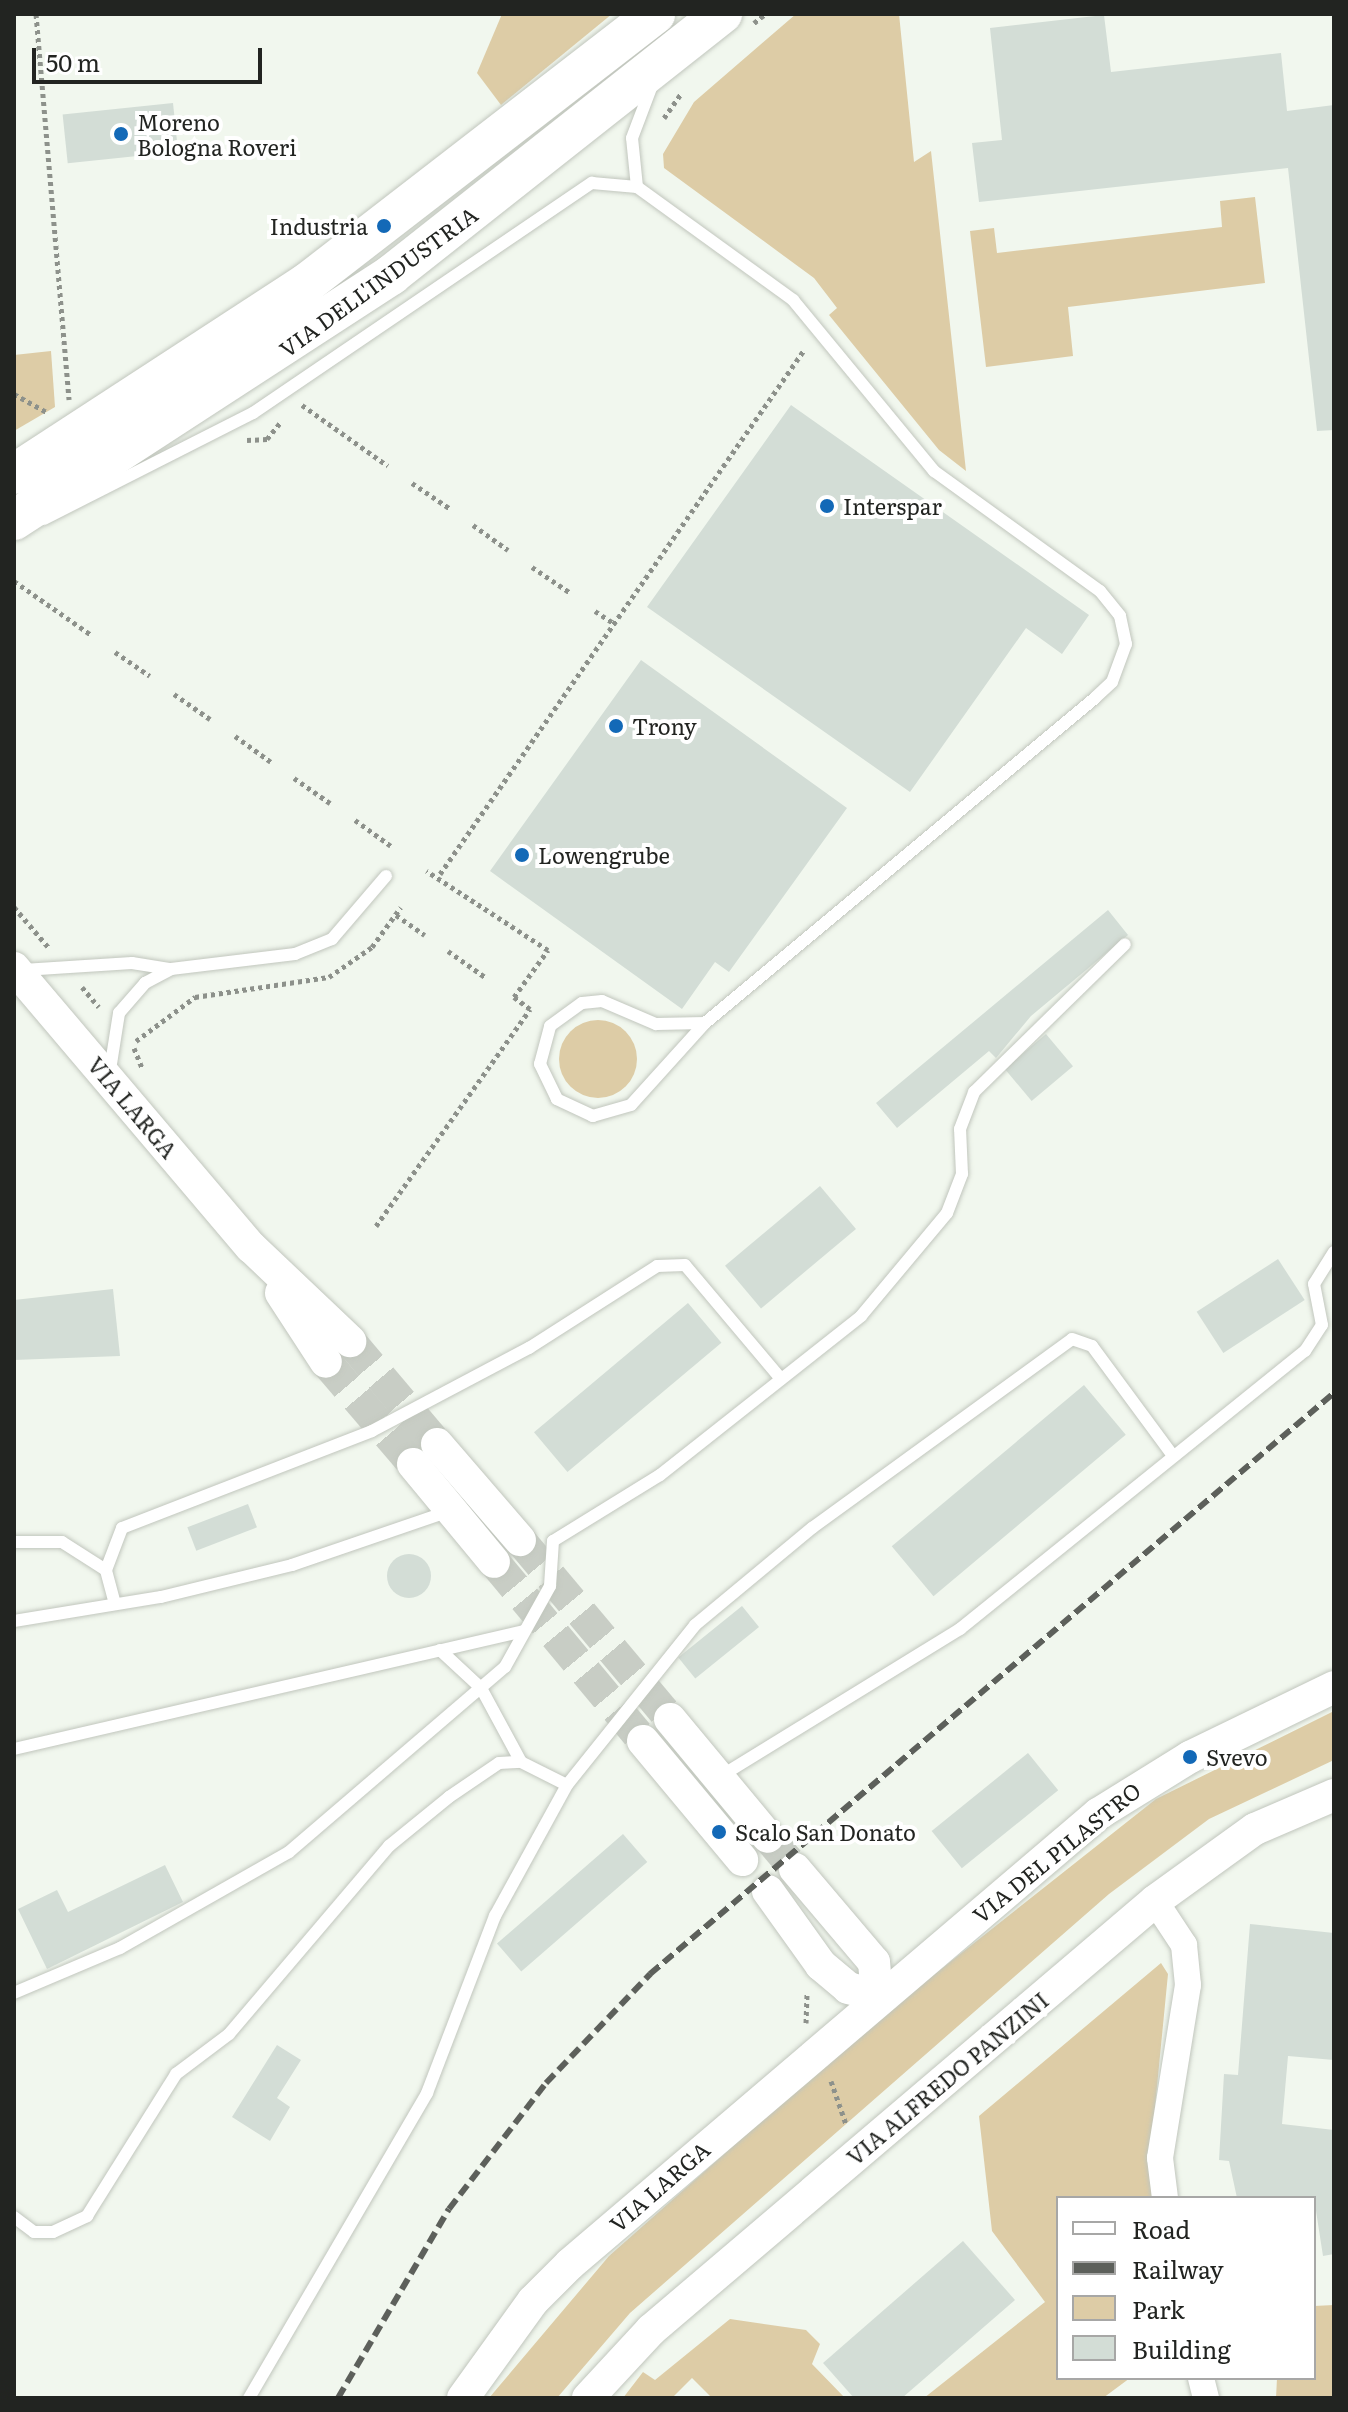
<!DOCTYPE html>
<html>
<head>
<meta charset="utf-8">
<style>
	body { margin:0 }
	#map { position:relative; width:1348px; height:2412px; overflow:hidden; background:#f1f7ee; font-family:Literata,serif }
	div>[style] { position:absolute }
	[style*='--x'] { left:calc(var(--x)*1px); top:calc(var(--y)*1px); width:calc(var(--w)*1px); rotate:calc(var(--a)*1deg) }
	.green>* { inset:0; background:#ddcca6 }
	.round { border-radius:50% }
	.building>* { inset:0; background:#d3ddd6; transform-origin:0 0 }
	.tertiary-tunnel>* { height:32px; margin-top:-16px; transform-origin:0; background:repeating-linear-gradient(90deg,#c8cdc5 0 32px,transparent 0 48px) }
	.path>* { height:5px; margin-top:-2.5px; transform-origin:0; background:repeating-linear-gradient(90deg,#8d918b 0 4px,transparent 0 8px) }
	.roads { filter:drop-shadow(0 0 2px #c1c6bd) drop-shadow(0 0 2px #c1c6bd) }
	.service>* { height:12px; margin:-6px; padding:0 6px; transform-origin:6px; border-radius:6px; background:#fff }
	.minor>* { height:26px; margin:-13px; padding:0 13px; transform-origin:13px; border-radius:13px; background:#fff }
	.tertiary>* { height:32px; margin:-16px; padding:0 16px; transform-origin:16px; border-radius:16px; background:#fff }
	.primary>* { height:40px; margin:-20px; padding:0 20px; transform-origin:20px; border-radius:20px; background:#fff }
	.rail>* { height:6px; margin-top:-3px; transform-origin:0; background:repeating-linear-gradient(90deg,#5d605b 0 12px,transparent 0 18px) }
	.dots>* { width:22px; height:22px; translate:-50% -50%; box-sizing:border-box; border:4px solid #fff; border-radius:50% }
	span { translate:-50% -50%; white-space:nowrap; text-align:center; line-height:1.15; -webkit-text-stroke:8px #fff; paint-order:stroke }
	.poi-label { font-size:22px; color:#222421 }
	.left { translate:0 -50%; text-align:left }
	.right { translate:-100% -50%; text-align:right }
	.street-label { font-size:22px; color:#222421 }
	.frame { position:absolute; inset:0; border:16px solid #222421; pointer-events:none }
	.legend { position:absolute; left:1056px; top:2196px; width:260px; height:184px; box-sizing:border-box; background:#fff; border:2px solid #a7a7a6; margin:0; padding:10px 14px; list-style:none; font-size:24px; color:#222421 }
	.legend li { display:flex; align-items:center; gap:16px; height:40px }
	.legend b { width:40px; border:2px solid #a7a7a6 }
	.scale { position:absolute; left:32px; top:48px; width:230px; height:36px; box-sizing:border-box; border:4px solid #222421; border-top:0; padding-left:10px; font-size:24px; line-height:28px; white-space:nowrap; color:#222421; -webkit-text-stroke:6px #fff; paint-order:stroke }
</style>
</head>
<body>
<div id="map">
	<div class="green">
		<div style="clip-path:polygon(502px 14px,612px 14px,501px 105px,477px 73px)"></div>
		<div style="clip-path:polygon(796px 14px,899px 14px,914px 162px,931px 151px,966px 471px,939px 450px,829px 315px,837px 308px,814px 278px,664px 168px,663px 154px,694px 102px)"></div>
		<div style="clip-path:polygon(1255px 197px,1265px 283px,1068px 307px,1073px 356px,986px 367px,970px 231px,994px 228px,997px 253px,1222px 227px,1220px 201px)"></div>
		<div style="clip-path:polygon(51px 351px,55px 407px,14px 431px,14px 355px)"></div>
		<div class="round" style="left:559px;top:1020px;width:78px;height:78px"></div>
		<div style="clip-path:polygon(1334px 1711px,1334px 1760px,1209px 1819px,1109px 1894px,630px 2313px,557px 2398px,489px 2398px,609px 2256px,863px 2031px,1156px 1799px)"></div>
		<div style="clip-path:polygon(1161px 1963px,1168px 1974px,1150px 2158px,1156px 2198px,1058px 2198px,1058px 2378px,1130px 2378px,1103px 2398px,924px 2398px,1045px 2302px,992px 2231px,979px 2116px)"></div>
		<div style="clip-path:polygon(1334px 2305px,1334px 2398px,1276px 2398px,1277px 2378px,1314px 2378px,1314px 2306px)"></div>
		<div style="clip-path:polygon(730px 2319px,806px 2330px,820px 2344px,812px 2364px,845px 2398px,712px 2398px,692px 2378px,672px 2398px,623px 2398px,643px 2372px,655px 2380px)"></div>
	</div>
	<div class="building">
		<div style="clip-path:polygon(1104px 15px,1111px 72px,1281px 53px,1287px 111px,1334px 105px,1334px 430px,1317px 431px,1288px 168px,979px 202px,972px 143px,1002px 140px,990px 28px)"></div>
		<div style="left:173px;top:103px;width:49px;height:111px;rotate:84deg"></div>
		<div style="clip-path:polygon(791px 405px,1089px 615px,1062px 654px,1026px 628px,910px 792px,647px 607px)"></div>
		<div style="clip-path:polygon(641px 660px,847px 808px,729px 972px,715px 962px,682px 1009px,490px 871px)"></div>
		<div style="clip-path:polygon(1108px 910px,1128px 935px,1031px 1016px,996px 1058px,989px 1051px,897px 1128px,876px 1103px)"></div>
		<div style="left:1046px;top:1034px;width:42px;height:54px;rotate:50deg"></div>
		<div style="left:820px;top:1186px;width:56px;height:124px;rotate:50deg"></div>
		<div style="left:1278px;top:1259px;width:49px;height:97px;rotate:57deg"></div>
		<div style="clip-path:polygon(113px 1289px,120px 1356px,14px 1360px,14px 1300px)"></div>
		<div style="left:688px;top:1303px;width:52px;height:201px;rotate:50deg"></div>
		<div style="left:1084px;top:1385px;width:65px;height:251px;rotate:50deg"></div>
		<div style="left:248px;top:1504px;width:25px;height:65px;rotate:69deg"></div>
		<div class="round" style="left:387px;top:1554px;width:44px;height:44px"></div>
		<div style="left:742px;top:1606px;width:27px;height:82px;rotate:51deg"></div>
		<div style="left:1028px;top:1753px;width:48px;height:124px;rotate:51deg"></div>
		<div style="left:623px;top:1834px;width:37px;height:167px;rotate:49deg"></div>
		<div style="clip-path:polygon(165px 1865px,183px 1902px,47px 1969px,18px 1909px,57px 1890px,68px 1912px)"></div>
		<div style="clip-path:polygon(1250px 1924px,1334px 1933px,1334px 2060px,1288px 2056px,1282px 2124px,1334px 2130px,1334px 2254px,1323px 2256px,1314px 2198px,1237px 2198px,1229px 2161px,1219px 2160px,1224px 2074px,1238px 2075px)"></div>
		<div style="clip-path:polygon(277px 2045px,301px 2060px,277px 2098px,290px 2107px,270px 2141px,232px 2117px)"></div>
		<div style="clip-path:polygon(963px 2241px,1015px 2300px,902px 2398px,854px 2398px,823px 2363px)"></div>
	</div>
	<div class="tertiary-tunnel">
		<div style="--x:350;--y:1341;--w:135;--a:49.8"></div>
		<div style="--x:326;--y:1362;--w:134;--a:49.5"></div>
		<div style="--x:520;--y:1540;--w:234;--a:50"></div>
		<div style="--x:494;--y:1562;--w:233;--a:50.2"></div>
		<div style="--x:768;--y:1837;--w:42;--a:49.8"></div>
	</div>
	<div class="path">
		<div style="--x:36;--y:14;--w:387;--a:85.1"></div>
		<div style="--x:754;--y:23;--w:14;--a:-39"></div>
		<div style="--x:664;--y:118;--w:29;--a:-55"></div>
		<div style="--x:14;--y:394;--w:38;--a:29"></div>
		<div style="--x:302;--y:405;--w:105;--a:35.3"></div>
		<div style="--x:247;--y:440;--w:20;--a:-3"></div>
		<div style="--x:267;--y:439;--w:22;--a:-51"></div>
		<div style="--x:412;--y:483;--w:45;--a:34"></div>
		<div style="--x:473;--y:525;--w:43;--a:35.5"></div>
		<div style="--x:532;--y:567;--w:45;--a:34"></div>
		<div style="--x:14;--y:581;--w:93;--a:34.9"></div>
		<div style="--x:595;--y:611;--w:24;--a:33"></div>
		<div style="--x:115;--y:652;--w:42;--a:34.4"></div>
		<div style="--x:174;--y:694;--w:44;--a:34.8"></div>
		<div style="--x:235;--y:736;--w:44;--a:35.8"></div>
		<div style="--x:294;--y:778;--w:44;--a:34.8"></div>
		<div style="--x:355;--y:820;--w:44;--a:35.8"></div>
		<div style="--x:440;--y:874;--w:638;--a:-55.21"></div>
		<div style="--x:14;--y:907;--w:55;--a:49.4"></div>
		<div style="--x:396;--y:915;--w:35;--a:35"></div>
		<div style="--x:448;--y:951;--w:45;--a:35.1"></div>
		<div style="--x:82;--y:987;--w:26;--a:50"></div>
		<div style="--x:136;--y:1041;--w:74;--a:-36.7"></div>
		<div style="--x:195;--y:997;--w:135;--a:-8.5"></div>
		<div style="--x:329;--y:977;--w:52;--a:-34.9"></div>
		<div style="--x:372;--y:947;--w:49;--a:-54.1"></div>
		<div style="--x:134;--y:1048;--w:22;--a:68"></div>
		<div style="--x:376;--y:1226;--w:266;--a:-54.6"></div>
		<div style="--x:530;--y:1009;--w:20;--a:-143"></div>
		<div style="--x:514;--y:997;--w:58;--a:-54.1"></div>
		<div style="--x:548;--y:950;--w:145;--a:-146.9"></div>
		<div style="--x:806;--y:2023;--w:29;--a:-88"></div>
		<div style="--x:831;--y:2081;--w:46;--a:70.8"></div>
	</div>
	<div class="roads">
		<div class="service">
			<div style="--x:637;--y:187;--w:49;--a:-95.8"></div>
			<div style="--x:632;--y:138;--w:53;--a:-69.2"></div>
			<div style="--x:44;--y:519;--w:234;--a:-26.9"></div>
			<div style="--x:253;--y:413;--w:410;--a:-34.2"></div>
			<div style="--x:592;--y:183;--w:45;--a:5.1"></div>
			<div style="--x:637;--y:187;--w:193;--a:35.9"></div>
			<div style="--x:793;--y:300;--w:222;--a:50.5"></div>
			<div style="--x:934;--y:471;--w:205;--a:35.9"></div>
			<div style="--x:1100;--y:591;--w:32;--a:51"></div>
			<div style="--x:1120;--y:616;--w:29;--a:78"></div>
			<div style="--x:1126;--y:644;--w:40;--a:110.2"></div>
			<div style="--x:1112;--y:682;--w:23;--a:137"></div>
			<div style="--x:1095;--y:698;--w:508;--a:140.19"></div>
			<div style="--x:23;--y:970;--w:109;--a:-3.7"></div>
			<div style="--x:132;--y:963;--w:39;--a:9"></div>
			<div style="--x:171;--y:969;--w:125;--a:-6.9"></div>
			<div style="--x:295;--y:954;--w:40;--a:-22"></div>
			<div style="--x:332;--y:939;--w:83;--a:-49.4"></div>
			<div style="--x:602;--y:1001;--w:59;--a:23.1"></div>
			<div style="--x:656;--y:1024;--w:49;--a:-1.2"></div>
			<div style="--x:705;--y:1023;--w:110;--a:132.1"></div>
			<div style="--x:631;--y:1105;--w:40;--a:164"></div>
			<div style="--x:593;--y:1116;--w:40;--a:-155"></div>
			<div style="--x:557;--y:1099;--w:39;--a:-116"></div>
			<div style="--x:540;--y:1064;--w:39;--a:-75"></div>
			<div style="--x:550;--y:1026;--w:39;--a:-36"></div>
			<div style="--x:582;--y:1003;--w:20;--a:-6"></div>
			<div style="--x:110;--y:1070;--w:58;--a:-81"></div>
			<div style="--x:119;--y:1013;--w:40;--a:-49"></div>
			<div style="--x:145;--y:983;--w:30;--a:-28"></div>
			<div style="--x:14;--y:1542;--w:48;--a:0"></div>
			<div style="--x:62;--y:1542;--w:52;--a:32.5"></div>
			<div style="--x:115;--y:1604;--w:35;--a:-105"></div>
			<div style="--x:106;--y:1570;--w:45;--a:-69.1"></div>
			<div style="--x:122;--y:1528;--w:268;--a:-21.2"></div>
			<div style="--x:372;--y:1431;--w:178;--a:-27.9"></div>
			<div style="--x:529;--y:1348;--w:152;--a:-32.6"></div>
			<div style="--x:657;--y:1266;--w:28;--a:-2"></div>
			<div style="--x:685;--y:1265;--w:149;--a:49.9"></div>
			<div style="--x:14;--y:1621;--w:149;--a:-9.3"></div>
			<div style="--x:161;--y:1597;--w:135;--a:-13.7"></div>
			<div style="--x:292;--y:1565;--w:167;--a:-18.9"></div>
			<div style="--x:440;--y:1650;--w:56;--a:42.8"></div>
			<div style="--x:481;--y:1688;--w:84;--a:61.6"></div>
			<div style="--x:14;--y:1749;--w:523;--a:-13.03"></div>
			<div style="--x:721;--y:1776;--w:281;--a:-31.6"></div>
			<div style="--x:960;--y:1629;--w:443;--a:-38.9"></div>
			<div style="--x:1305;--y:1351;--w:31;--a:-57"></div>
			<div style="--x:1322;--y:1325;--w:42;--a:-101"></div>
			<div style="--x:1314;--y:1284;--w:38;--a:-58"></div>
			<div style="--x:14;--y:1993;--w:115;--a:-23"></div>
			<div style="--x:120;--y:1948;--w:194;--a:-29.6"></div>
			<div style="--x:289;--y:1852;--w:284;--a:-40.6"></div>
			<div style="--x:505;--y:1667;--w:93;--a:-60.9"></div>
			<div style="--x:550;--y:1586;--w:45;--a:-86.2"></div>
			<div style="--x:553;--y:1541;--w:126;--a:-31.7"></div>
			<div style="--x:660;--y:1475;--w:256;--a:-38.3"></div>
			<div style="--x:861;--y:1316;--w:134;--a:-50.1"></div>
			<div style="--x:947;--y:1213;--w:42;--a:-69"></div>
			<div style="--x:962;--y:1174;--w:45;--a:-92.5"></div>
			<div style="--x:960;--y:1129;--w:40;--a:-69"></div>
			<div style="--x:974;--y:1092;--w:211;--a:-44.4"></div>
			<div style="--x:14;--y:2217;--w:25;--a:37"></div>
			<div style="--x:34;--y:2232;--w:19;--a:0"></div>
			<div style="--x:53;--y:2232;--w:38;--a:-25"></div>
			<div style="--x:87;--y:2216;--w:168;--a:-57.9"></div>
			<div style="--x:176;--y:2074;--w:66;--a:-37"></div>
			<div style="--x:229;--y:2034;--w:247;--a:-49.6"></div>
			<div style="--x:389;--y:1846;--w:77;--a:-39.2"></div>
			<div style="--x:449;--y:1797;--w:60;--a:-34.2"></div>
			<div style="--x:499;--y:1763;--w:22;--a:-3"></div>
			<div style="--x:521;--y:1762;--w:51;--a:26.6"></div>
			<div style="--x:249;--y:2398;--w:353;--a:-59.7"></div>
			<div style="--x:427;--y:2093;--w:190;--a:-69"></div>
			<div style="--x:495;--y:1916;--w:149;--a:-61.2"></div>
			<div style="--x:567;--y:1785;--w:205;--a:-51.3"></div>
			<div style="--x:695;--y:1625;--w:152;--a:-39.7"></div>
			<div style="--x:812;--y:1528;--w:321;--a:-36"></div>
			<div style="--x:1072;--y:1339;--w:21;--a:19"></div>
			<div style="--x:1092;--y:1346;--w:137;--a:53.6"></div>
		</div>
		<div class="minor">
			<div style="--x:1155;--y:1901;--w:53;--a:56.6"></div>
			<div style="--x:1184;--y:1945;--w:40;--a:84.3"></div>
			<div style="--x:1188;--y:1985;--w:175;--a:99.2"></div>
			<div style="--x:1160;--y:2158;--w:40;--a:82.9"></div>
			<div style="--x:1201;--y:2378;--w:21;--a:76"></div>
		</div>
		<div class="tertiary">
			<div style="--x:14;--y:968;--w:366;--a:49.7"></div>
			<div style="--x:251;--y:1247;--w:137;--a:43.5"></div>
			<div style="--x:281;--y:1293;--w:82;--a:56.9"></div>
			<div style="--x:437;--y:1444;--w:127;--a:49.2"></div>
			<div style="--x:413;--y:1464;--w:127;--a:50.4"></div>
			<div style="--x:670;--y:1719;--w:153;--a:50.3"></div>
			<div style="--x:643;--y:1741;--w:155;--a:50.2"></div>
			<div style="--x:795;--y:1869;--w:122;--a:49.7"></div>
			<div style="--x:874;--y:1962;--w:33;--a:85"></div>
			<div style="--x:768;--y:1891;--w:91;--a:54.4"></div>
			<div style="--x:821;--y:1965;--w:35;--a:40"></div>
			<div style="--x:848;--y:1988;--w:30;--a:14"></div>
			<div style="--x:463;--y:2398;--w:120;--a:-54.2"></div>
			<div style="--x:533;--y:2301;--w:52;--a:-45"></div>
			<div style="--x:570;--y:2264;--w:694;--a:-40.44"></div>
			<div style="--x:1098;--y:1814;--w:108;--a:-31.8"></div>
			<div style="--x:1190;--y:1757;--w:160;--a:-25.9"></div>
			<div style="--x:588;--y:2398;--w:93;--a:-47.2"></div>
			<div style="--x:651;--y:2330;--w:662;--a:-40.4"></div>
			<div style="--x:1155;--y:1901;--w:123;--a:-35.8"></div>
			<div style="--x:1255;--y:1829;--w:86;--a:-23.3"></div>
		</div>
		<div class="primary">
			<div style="--x:14;--y:474;--w:350;--a:-33.1"></div>
			<div style="--x:307;--y:283;--w:440;--a:-37.7"></div>
			<div style="--x:14;--y:520;--w:450;--a:-33"></div>
			<div style="--x:391;--y:275;--w:422;--a:-38.3"></div>
		</div>
	</div>
	<div class="rail">
		<div style="--x:338;--y:2398;--w:219;--a:-59.6"></div>
		<div style="--x:449;--y:2209;--w:159;--a:-52.4"></div>
		<div style="--x:546;--y:2083;--w:151;--a:-46.3"></div>
		<div style="--x:650;--y:1974;--w:897;--a:-40.35"></div>
	</div>
	<div class="dots">
		<div style="left:121px;top:134px;background:#1369b7"></div>
		<div style="left:384px;top:226px;background:#1369b7"></div>
		<div style="left:827px;top:506px;background:#1369b7"></div>
		<div style="left:616px;top:726px;background:#1369b7"></div>
		<div style="left:522px;top:855px;background:#1369b7"></div>
		<div style="left:1190px;top:1757px;background:#1369b7"></div>
		<div style="left:719px;top:1832px;background:#1369b7"></div>
	</div>
	<div class="poi-label">
		<span class="left" style="left:137px;top:134px">Moreno<br>Bologna Roveri</span>
		<span class="right" style="left:368px;top:226px">Industria</span>
		<span class="left" style="left:843px;top:506px">Interspar</span>
		<span class="left" style="left:632px;top:726px">Trony</span>
		<span class="left" style="left:538px;top:855px">Lowengrube</span>
		<span class="left" style="left:1206px;top:1757px">Svevo</span>
		<span class="left" style="left:735px;top:1832px">Scalo San Donato</span>
	</div>
	<div class="street-label">
		<span style="left:378px;top:281px;rotate:-36deg">VIA DELL'INDUSTRIA</span>
		<span style="left:133px;top:1107px;rotate:50deg">VIA LARGA</span>
		<span style="left:1056px;top:1852px;rotate:-39deg">VIA DEL PILASTRO</span>
		<span style="left:947px;top:2078px;rotate:-40deg">VIA ALFREDO PANZINI</span>
		<span style="left:659px;top:2186px;rotate:-41deg">VIA LARGA</span>
	</div>
	<div class="frame"></div>
	<ul class="legend">
	<li><b style="height:10px;background:#fff"></b>Road</li>
	<li><b style="height:10px;background:#5d605b"></b>Railway</li>
	<li><b style="height:22px;background:#ddcca6"></b>Park</li>
	<li><b style="height:22px;background:#d3ddd6"></b>Building</li>
	</ul>
	<div class="scale">50 m</div>
</div>
</body>
</html>
